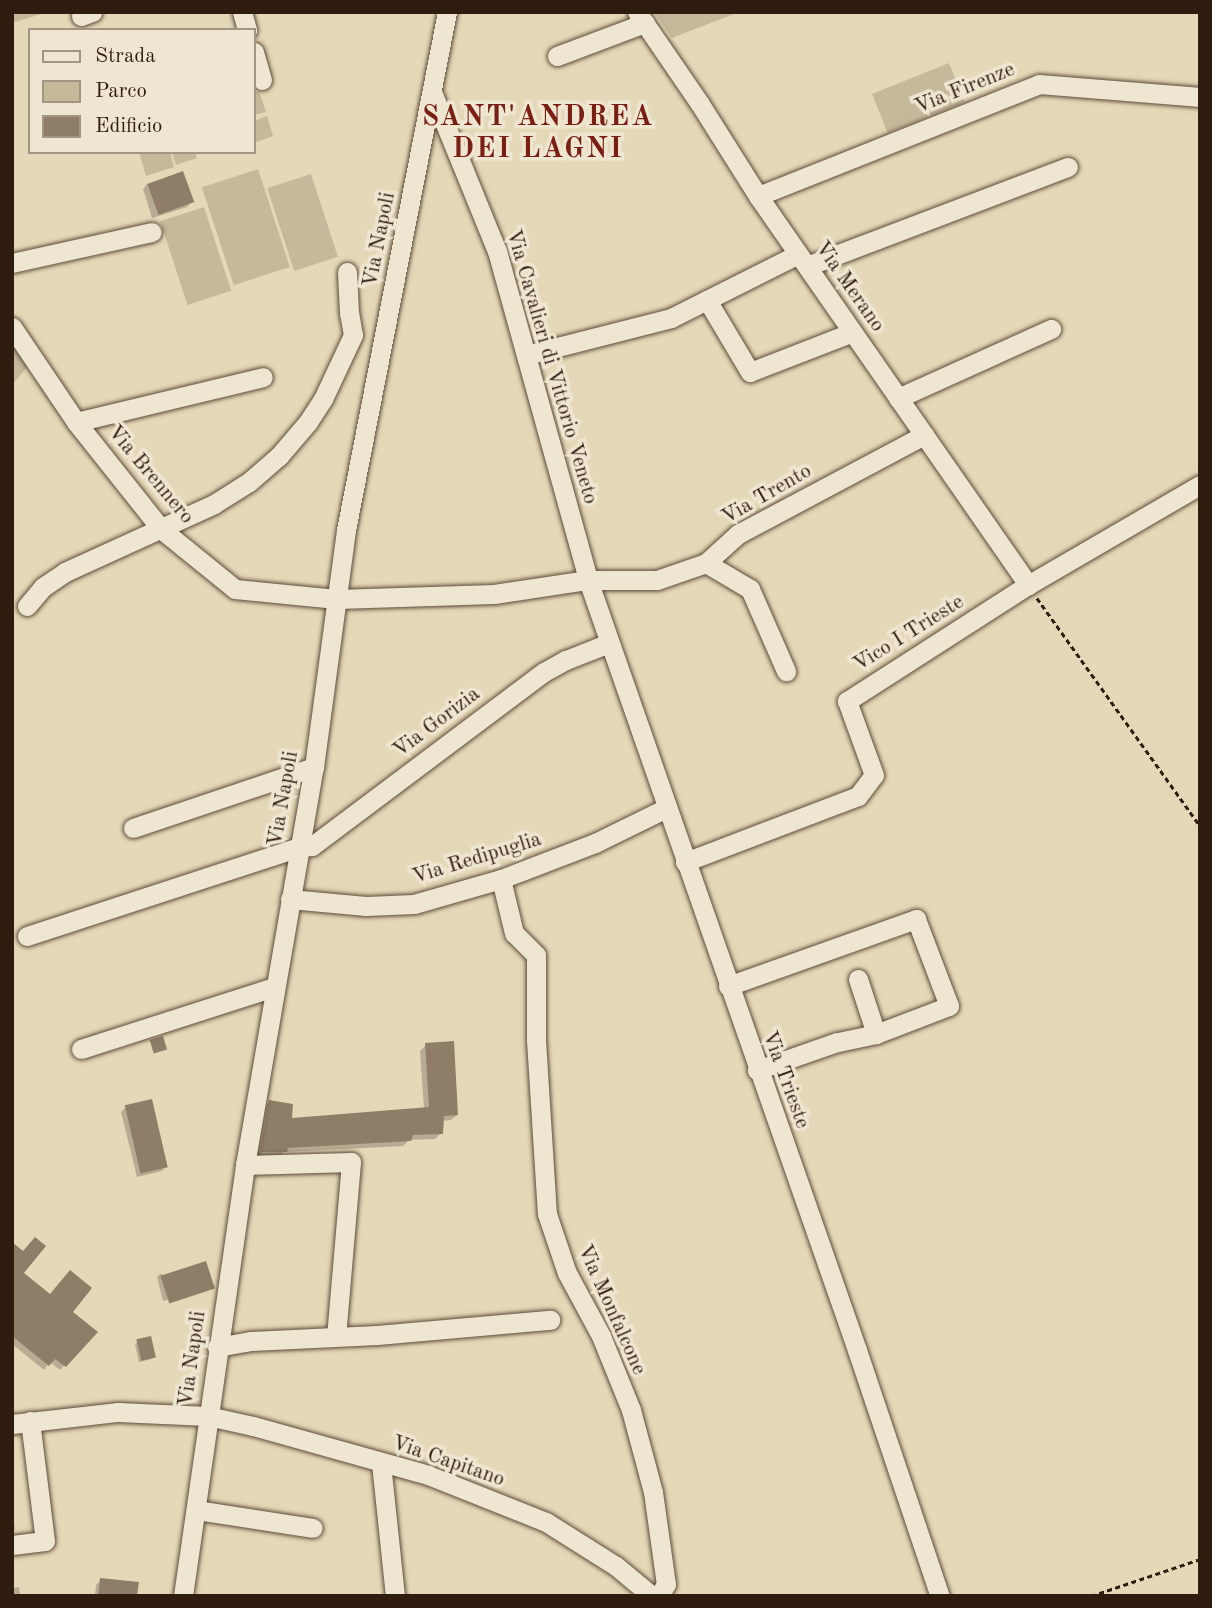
<!DOCTYPE html>
<html>
<head>
<meta charset="utf-8">
<style>
	body { margin:0 }
	#map { position:relative; width:1212px; height:1608px; overflow:hidden; background:#e5d8b8; font-family:"Old Standard TT",serif }
	div>[style] { position:absolute }
	[style*='--x'] { left:calc(var(--x)*1px); top:calc(var(--y)*1px); width:calc(var(--w)*1px); rotate:calc(var(--a)*1deg) }
	.green>* { inset:0; background:#c6b89b; transform-origin:0 0 }
	.shadow>* { inset:0; background:#0003 }
	.building>* { inset:0; background:#8e7e67; transform-origin:0 0 }
	.path>* { height:2.5px; margin-top:-1.25px; transform-origin:0; background:repeating-linear-gradient(90deg,#301c0f 0 5px,transparent 0 8.5px) }
	.roads { filter:drop-shadow(0 0 2px #5d4b39) drop-shadow(0 0 2px #5d4b39) }
	.minor>* { height:19px; margin:-9.5px; padding:0 9.5px; transform-origin:9.5px; border-radius:9.5px; background:#eee6d1 }
	span { translate:-50% -50%; white-space:nowrap; text-align:center; line-height:1.15; -webkit-text-stroke:7px #eee6d1; paint-order:stroke }
	.street-label { font-size:21px; color:#301c0f }
	.district-label { font-size:28px; color:#7a1f14; font-weight:700; letter-spacing:2px }
	.frame { position:absolute; inset:0; border:14px solid #301c0f; pointer-events:none }
	.legend { position:absolute; left:28px; top:28px; width:228px; height:126px; box-sizing:border-box; background:#eee6d1; border:2px solid #a29583; margin:0; padding:9px 12px; list-style:none; font-size:21px; color:#301c0f }
	.legend li { display:flex; align-items:center; gap:14px; height:35px }
	.legend b { width:35px; border:2px solid #a29583 }
</style>
</head>
<body>
<div id="map">
	<div class="green">
		<div style="clip-path:polygon(12px 12px,48px 12px,12px 23px)"></div>
		<div style="clip-path:polygon(654px 12px,739px 12px,672px 38px)"></div>
		<div style="left:949px;top:63px;width:42px;height:83px;rotate:68deg"></div>
		<div style="clip-path:polygon(259px 91px,266px 112px,254px 115px,254px 93px)"></div>
		<div style="clip-path:polygon(267px 116px,273px 136px,254px 143px,254px 121px)"></div>
		<div style="clip-path:polygon(139px 152px,170px 152px,174px 167px,146px 176px)"></div>
		<div style="clip-path:polygon(172px 152px,195px 152px,197px 158px,176px 165px)"></div>
		<div style="left:258px;top:169px;width:103px;height:59px;rotate:72deg"></div>
		<div style="left:311px;top:174px;width:87px;height:46px;rotate:72deg"></div>
		<div style="left:204px;top:207px;width:88px;height:46px;rotate:72deg"></div>
		<div style="clip-path:polygon(12px 342px,28px 366px,12px 385px)"></div>
	</div>
	<div class="shadow">
		<div style="clip-path:polygon(147px 184px,192px 202px,187px 207px,152px 218px,143px 189px)"></div>
		<div style="clip-path:polygon(426px 1045px,457px 1115px,451px 1120px,442px 1121px,441px 1133px,435px 1139px,409px 1140px,403px 1146px,284px 1152px,280px 1157px,255px 1157px,264px 1108px,269px 1102px,290px 1120px,424px 1109px,420px 1051px)"></div>
		<div style="clip-path:polygon(126px 1107px,166px 1166px,162px 1171px,137px 1177px,121px 1112px)"></div>
		<div style="clip-path:polygon(12px 1244px,22px 1273px,95px 1333px,60px 1370px,50px 1362px,44px 1370px,12px 1344px)"></div>
		<div style="clip-path:polygon(160px 1274px,213px 1289px,163px 1301px,157px 1277px)"></div>
		<div style="clip-path:polygon(138px 1341px,154px 1356px,151px 1359px,139px 1362px,135px 1344px)"></div>
		<div style="clip-path:polygon(12px 1507px,15px 1529px,12px 1532px)"></div>
		<div style="clip-path:polygon(101px 1580px,135px 1596px,95px 1596px,96px 1585px)"></div>
		<div style="clip-path:polygon(19px 1587px,20px 1596px,12px 1596px,12px 1588px)"></div>
	</div>
	<div class="building">
		<div style="left:183px;top:171px;width:33px;height:38px;rotate:70deg"></div>
		<div style="left:163px;top:1036px;width:14px;height:14px;rotate:73deg"></div>
		<div style="clip-path:polygon(454px 1041px,458px 1115px,444px 1116px,443px 1134px,413px 1135px,411px 1141px,288px 1148px,287px 1152px,260px 1152px,269px 1100px,293px 1104px,292px 1118px,429px 1107px,425px 1043px)"></div>
		<div style="left:152px;top:1099px;width:70px;height:28px;rotate:77deg"></div>
		<div style="clip-path:polygon(35px 1237px,46px 1246px,24px 1273px,50px 1294px,70px 1270px,92px 1288px,73px 1312px,98px 1332px,66px 1367px,55px 1359px,49px 1366px,12px 1336px,12px 1242px,23px 1251px)"></div>
		<div style="left:206px;top:1261px;width:29px;height:48px;rotate:72deg"></div>
		<div style="left:151px;top:1336px;width:22px;height:15px;rotate:77deg"></div>
		<div style="clip-path:polygon(100px 1578px,139px 1582px,137px 1596px,98px 1596px)"></div>
	</div>
	<div class="path">
		<div style="--x:1037;--y:598;--w:280;--a:54.4"></div>
		<div style="--x:1091;--y:1596;--w:115;--a:-18.7"></div>
	</div>
	<div class="roads">
		<div class="minor">
			<div style="--x:242;--y:12;--w:19;--a:74"></div>
			<div style="--x:637;--y:12;--w:112;--a:55.6"></div>
			<div style="--x:700;--y:104;--w:109;--a:57.8"></div>
			<div style="--x:758;--y:196;--w:474;--a:55.2"></div>
			<div style="--x:81;--y:16;--w:12;--a:-20"></div>
			<div style="--x:254;--y:52;--w:29;--a:74"></div>
			<div style="--x:557;--y:56;--w:94;--a:-20.6"></div>
			<div style="--x:432;--y:92;--w:172;--a:67.8"></div>
			<div style="--x:497;--y:251;--w:341;--a:74.5"></div>
			<div style="--x:588;--y:580;--w:816;--a:70.74"></div>
			<div style="--x:857;--y:1350;--w:260;--a:71.4"></div>
			<div style="--x:758;--y:196;--w:302;--a:-21.7"></div>
			<div style="--x:1039;--y:84;--w:162;--a:4.6"></div>
			<div style="--x:12;--y:263;--w:143;--a:-12.5"></div>
			<div style="--x:807;--y:266;--w:279;--a:-20.8"></div>
			<div style="--x:707;--y:300;--w:84;--a:59.2"></div>
			<div style="--x:750;--y:372;--w:110;--a:-21.2"></div>
			<div style="--x:12;--y:327;--w:115;--a:56"></div>
			<div style="--x:76;--y:422;--w:137;--a:51.5"></div>
			<div style="--x:161;--y:529;--w:95;--a:39"></div>
			<div style="--x:235;--y:589;--w:102;--a:5.6"></div>
			<div style="--x:337;--y:599;--w:157;--a:-1.8"></div>
			<div style="--x:494;--y:594;--w:95;--a:-8.5"></div>
			<div style="--x:588;--y:580;--w:69;--a:0"></div>
			<div style="--x:657;--y:580;--w:52;--a:-19.1"></div>
			<div style="--x:706;--y:563;--w:43;--a:-42.2"></div>
			<div style="--x:738;--y:534;--w:211;--a:-28"></div>
			<div style="--x:526;--y:355;--w:150;--a:-14.3"></div>
			<div style="--x:671;--y:318;--w:142;--a:-26.7"></div>
			<div style="--x:898;--y:398;--w:168;--a:-24.3"></div>
			<div style="--x:76;--y:422;--w:192;--a:-13.5"></div>
			<div style="--x:706;--y:563;--w:51;--a:30.6"></div>
			<div style="--x:750;--y:589;--w:90;--a:66.3"></div>
			<div style="--x:27;--y:606;--w:25;--a:-50"></div>
			<div style="--x:43;--y:587;--w:27;--a:-34"></div>
			<div style="--x:65;--y:572;--w:164;--a:-24.5"></div>
			<div style="--x:214;--y:504;--w:41;--a:-32.2"></div>
			<div style="--x:249;--y:482;--w:40;--a:-41"></div>
			<div style="--x:279;--y:456;--w:45;--a:-49.5"></div>
			<div style="--x:308;--y:422;--w:27;--a:-57"></div>
			<div style="--x:323;--y:399;--w:71;--a:-64.9"></div>
			<div style="--x:353;--y:335;--w:22;--a:-100"></div>
			<div style="--x:349;--y:313;--w:41;--a:-92.8"></div>
			<div style="--x:133;--y:828;--w:191;--a:-18.6"></div>
			<div style="--x:685;--y:862;--w:185;--a:-20.9"></div>
			<div style="--x:858;--y:796;--w:26;--a:-53"></div>
			<div style="--x:874;--y:775;--w:79;--a:-110"></div>
			<div style="--x:847;--y:701;--w:215;--a:-32.7"></div>
			<div style="--x:1028;--y:585;--w:199;--a:-30.2"></div>
			<div style="--x:501;--y:879;--w:56;--a:76.5"></div>
			<div style="--x:514;--y:933;--w:31;--a:45"></div>
			<div style="--x:536;--y:955;--w:85;--a:90"></div>
			<div style="--x:536;--y:1040;--w:174;--a:86.4"></div>
			<div style="--x:547;--y:1214;--w:62;--a:71.3"></div>
			<div style="--x:567;--y:1273;--w:72;--a:61.6"></div>
			<div style="--x:601;--y:1336;--w:80;--a:67.9"></div>
			<div style="--x:631;--y:1410;--w:85;--a:75"></div>
			<div style="--x:653;--y:1492;--w:93;--a:82"></div>
			<div style="--x:666;--y:1584;--w:14;--a:120"></div>
			<div style="--x:290;--y:899;--w:76;--a:5.3"></div>
			<div style="--x:366;--y:906;--w:48;--a:-2.4"></div>
			<div style="--x:414;--y:904;--w:91;--a:-16"></div>
			<div style="--x:501;--y:879;--w:101;--a:-21"></div>
			<div style="--x:595;--y:843;--w:79;--a:-26.2"></div>
			<div style="--x:27;--y:936;--w:286;--a:-18.1"></div>
			<div style="--x:299;--y:847;--w:13;--a:-4"></div>
			<div style="--x:312;--y:846;--w:290;--a:-36.9"></div>
			<div style="--x:544;--y:672;--w:25;--a:-29"></div>
			<div style="--x:566;--y:660;--w:46;--a:-21.6"></div>
			<div style="--x:858;--y:979;--w:58;--a:71.9"></div>
			<div style="--x:728;--y:986;--w:200;--a:-19.6"></div>
			<div style="--x:916;--y:919;--w:93;--a:69.2"></div>
			<div style="--x:949;--y:1006;--w:78;--a:159"></div>
			<div style="--x:876;--y:1034;--w:40;--a:168"></div>
			<div style="--x:837;--y:1042;--w:85;--a:160.7"></div>
			<div style="--x:81;--y:1049;--w:203;--a:-17.8"></div>
			<div style="--x:245;--y:1165;--w:106;--a:-1.6"></div>
			<div style="--x:351;--y:1162;--w:175;--a:94.9"></div>
			<div style="--x:217;--y:1347;--w:35;--a:-10"></div>
			<div style="--x:251;--y:1341;--w:126;--a:-2.7"></div>
			<div style="--x:377;--y:1335;--w:174;--a:-5"></div>
			<div style="--x:12;--y:1424;--w:107;--a:-6.5"></div>
			<div style="--x:118;--y:1412;--w:90;--a:2.5"></div>
			<div style="--x:208;--y:1416;--w:46;--a:12.5"></div>
			<div style="--x:253;--y:1426;--w:182;--a:15.6"></div>
			<div style="--x:428;--y:1475;--w:127;--a:21.7"></div>
			<div style="--x:546;--y:1522;--w:83;--a:32.2"></div>
			<div style="--x:616;--y:1566;--w:47;--a:39.8"></div>
			<div style="--x:381;--y:1463;--w:134;--a:84"></div>
			<div style="--x:197;--y:1510;--w:117;--a:8.8"></div>
			<div style="--x:12;--y:1545;--w:33;--a:-7"></div>
			<div style="--x:45;--y:1541;--w:121;--a:-97.1"></div>
			<div style="--x:183;--y:1596;--w:435;--a:-81.8"></div>
			<div style="--x:245;--y:1165;--w:404;--a:-80.2"></div>
			<div style="--x:314;--y:767;--w:239;--a:-82.3"></div>
			<div style="--x:346;--y:530;--w:528;--a:-78.97"></div>
		</div>
	</div>
	<div class="street-label">
		<span style="left:965px;top:89px;rotate:-22deg">Via Firenze</span>
		<span style="left:380px;top:240px;rotate:-79deg">Via Napoli</span>
		<span style="left:849px;top:287px;rotate:55deg">Via Merano</span>
		<span style="left:551px;top:367px;rotate:74deg">Via Cavalieri di Vittorio Veneto</span>
		<span style="left:150px;top:475px;rotate:50deg">Via Brennero</span>
		<span style="left:767px;top:495px;rotate:-30deg">Via Trento</span>
		<span style="left:909px;top:634px;rotate:-32deg">Vico I Trieste</span>
		<span style="left:437px;top:723px;rotate:-37deg">Via Gorizia</span>
		<span style="left:284px;top:799px;rotate:-80deg">Via Napoli</span>
		<span style="left:477px;top:859px;rotate:-17deg">Via Redipuglia</span>
		<span style="left:785px;top:1080px;rotate:70deg">Via Trieste</span>
		<span style="left:611px;top:1310px;rotate:66deg">Via Monfalcone</span>
		<span style="left:193px;top:1359px;rotate:-82deg">Via Napoli</span>
		<span style="left:448px;top:1462px;rotate:19deg">Via Capitano</span>
	</div>
	<div class="district-label">
		<span style="left:538px;top:134px">SANT'ANDREA<br>DEI LAGNI</span>
	</div>
	<div class="frame"></div>
	<ul class="legend">
	<li><b style="height:9px;background:#eee6d1"></b>Strada</li>
	<li><b style="height:19px;background:#c6b89b"></b>Parco</li>
	<li><b style="height:19px;background:#8e7e67"></b>Edificio</li>
	</ul>
</div>
</body>
</html>
